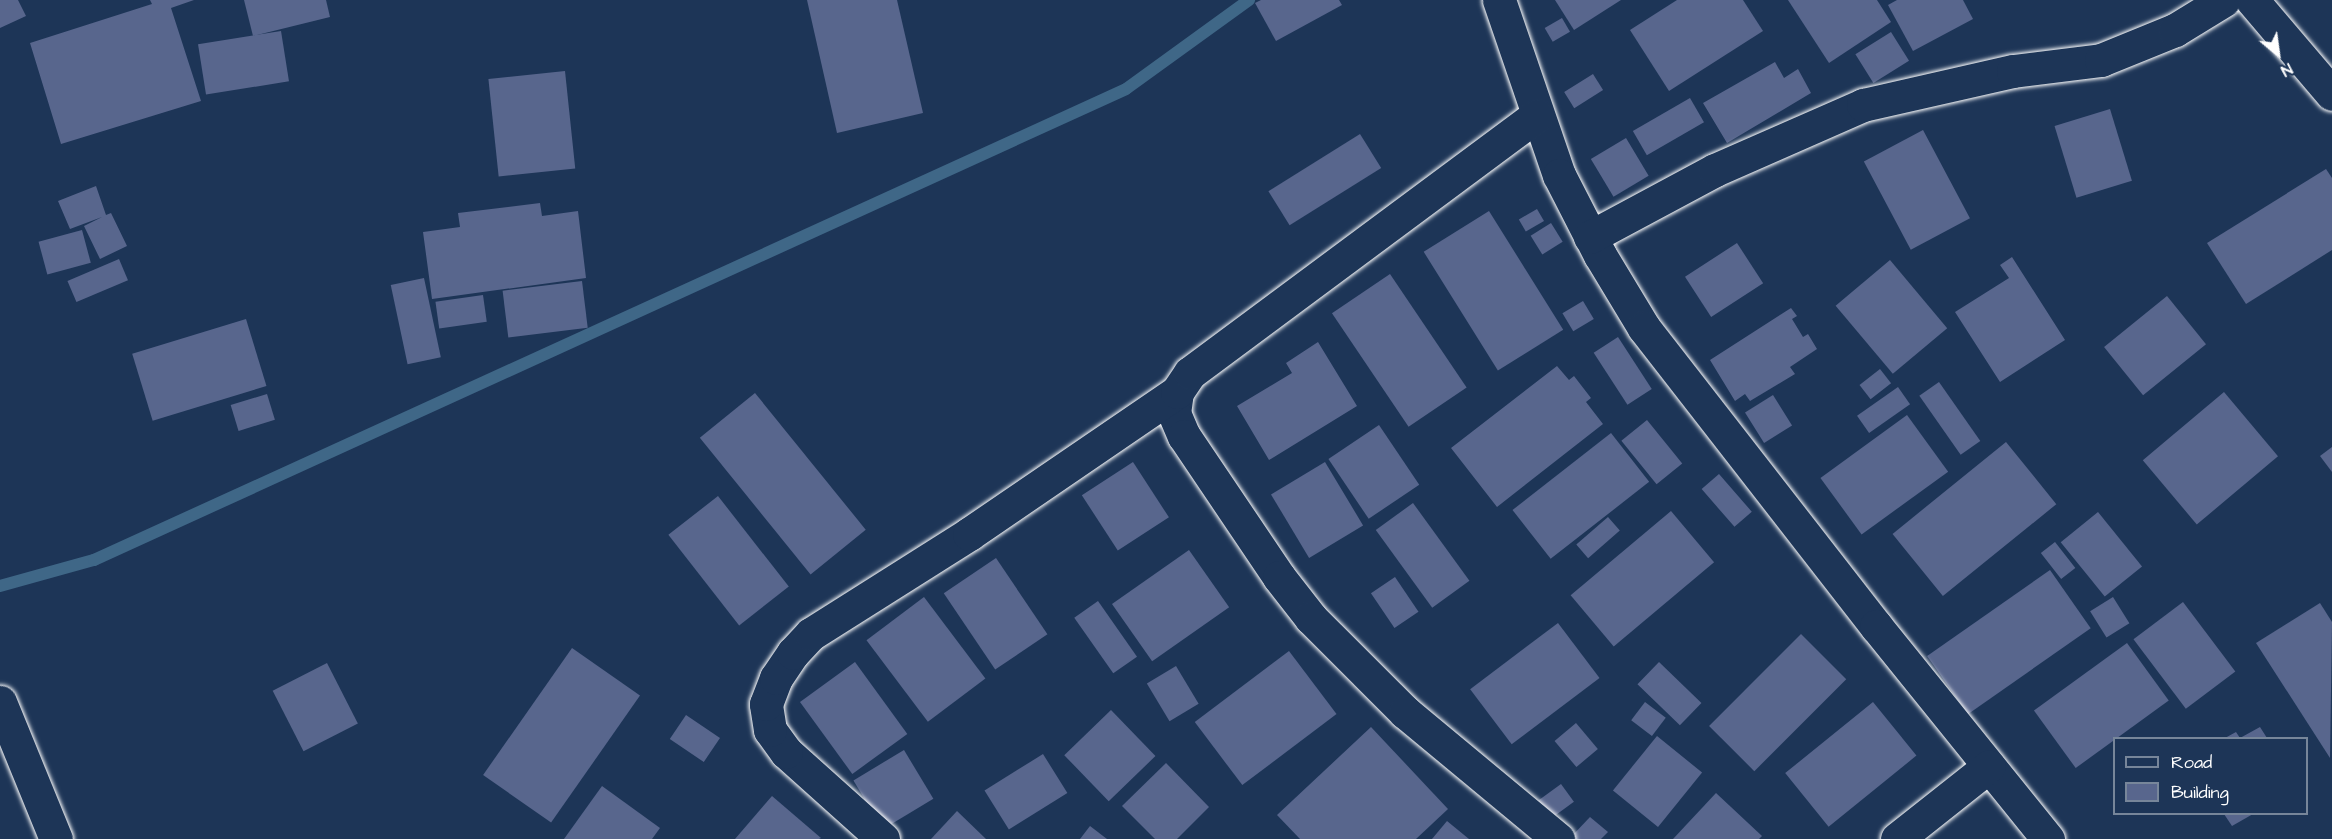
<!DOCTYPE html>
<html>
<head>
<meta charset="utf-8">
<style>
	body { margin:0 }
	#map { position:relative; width:2332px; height:839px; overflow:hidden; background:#1d3557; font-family:"Architects Daughter",sans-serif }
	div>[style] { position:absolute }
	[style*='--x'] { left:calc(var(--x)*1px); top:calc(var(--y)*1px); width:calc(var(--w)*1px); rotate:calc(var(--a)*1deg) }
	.stream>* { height:12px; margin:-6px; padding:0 6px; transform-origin:6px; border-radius:6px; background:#3f6787 }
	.building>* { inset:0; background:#58668d; transform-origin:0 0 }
	.roads { filter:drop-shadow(0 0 2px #fff) drop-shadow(0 0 2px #fff) }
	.street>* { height:33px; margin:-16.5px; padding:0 16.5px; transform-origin:16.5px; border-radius:16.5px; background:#1d3557 }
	span { translate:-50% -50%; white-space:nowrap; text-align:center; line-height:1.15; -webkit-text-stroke:4.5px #1d3557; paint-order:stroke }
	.legend { position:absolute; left:2113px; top:737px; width:195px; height:78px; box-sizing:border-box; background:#1d3557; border:2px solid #77869a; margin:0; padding:8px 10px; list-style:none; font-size:18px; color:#fff }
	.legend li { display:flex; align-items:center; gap:12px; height:30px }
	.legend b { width:30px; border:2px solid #77869a }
	.north { position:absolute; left:2248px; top:24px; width:60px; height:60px; -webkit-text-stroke:4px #1d3557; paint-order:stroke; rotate:151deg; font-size:16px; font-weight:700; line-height:24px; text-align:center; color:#fff }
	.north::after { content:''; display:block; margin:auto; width:21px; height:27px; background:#fff; clip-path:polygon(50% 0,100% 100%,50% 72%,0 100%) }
</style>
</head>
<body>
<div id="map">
	<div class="stream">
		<div style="--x:0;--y:586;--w:98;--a:-15.5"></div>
		<div style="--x:94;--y:560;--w:1134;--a:-24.53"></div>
		<div style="--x:1126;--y:89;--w:152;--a:-35.9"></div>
	</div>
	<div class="building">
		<div style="clip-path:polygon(0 0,18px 0,26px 16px,0 28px)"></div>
		<div style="clip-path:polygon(150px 0,194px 0,171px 8px,201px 101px,61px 144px,30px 43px,152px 4px)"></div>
		<div style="clip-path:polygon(244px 0,326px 0,330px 17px,253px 36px)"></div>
		<div style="clip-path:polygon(807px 0,897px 0,923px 113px,837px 133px)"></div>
		<div style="clip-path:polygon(1261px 0,1339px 0,1342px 5px,1276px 41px,1255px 3px)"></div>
		<div style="clip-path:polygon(1555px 0,1621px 0,1574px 30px)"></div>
		<div style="clip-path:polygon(1677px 0,1743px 0,1763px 31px,1669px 91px,1630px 30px)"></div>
		<div style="clip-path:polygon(1788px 0,1877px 0,1891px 22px,1829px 63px)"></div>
		<div style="clip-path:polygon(1897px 0,1963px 0,1973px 19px,1913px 51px,1888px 5px)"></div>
		<div style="left:1562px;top:18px;width:16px;height:20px;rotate:60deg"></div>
		<div style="left:281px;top:31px;width:51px;height:84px;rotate:81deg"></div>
		<div style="left:1891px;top:32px;width:34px;height:42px;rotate:58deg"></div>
		<div style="clip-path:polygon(1775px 62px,1784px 78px,1798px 69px,1811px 93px,1727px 143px,1703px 103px)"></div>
		<div style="left:565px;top:71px;width:98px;height:77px;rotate:84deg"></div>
		<div style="left:1593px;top:74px;width:19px;height:34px;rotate:58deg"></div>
		<div style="left:1690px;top:98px;width:28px;height:66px;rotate:60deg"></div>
		<div style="left:2110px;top:109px;width:75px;height:58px;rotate:73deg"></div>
		<div style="left:1923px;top:130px;width:100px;height:67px;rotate:62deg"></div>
		<div style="left:1360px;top:134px;width:40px;height:108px;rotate:58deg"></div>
		<div style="left:1626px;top:138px;width:44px;height:41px;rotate:59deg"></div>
		<div style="clip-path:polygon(2326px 169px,2332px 178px,2332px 250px,2246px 304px,2207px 243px)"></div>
		<div style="clip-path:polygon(96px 186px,106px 215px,111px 213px,127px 246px,100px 259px,84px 226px,102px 217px,70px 229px,58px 201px)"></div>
		<div style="clip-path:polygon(540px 203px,542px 216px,578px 211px,586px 278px,432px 299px,423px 232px,460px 227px,458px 213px)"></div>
		<div style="left:1537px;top:209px;width:14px;height:21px;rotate:60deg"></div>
		<div style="left:1489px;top:211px;width:140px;height:77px;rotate:58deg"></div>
		<div style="left:1551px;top:223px;width:22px;height:24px;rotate:58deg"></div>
		<div style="left:82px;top:230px;width:34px;height:45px;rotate:75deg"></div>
		<div style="left:1737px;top:243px;width:48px;height:62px;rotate:57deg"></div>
		<div style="clip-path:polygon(2012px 257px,2065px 340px,2000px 382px,1955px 312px,2009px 278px,2000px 265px)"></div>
		<div style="left:119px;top:259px;width:23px;height:56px;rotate:67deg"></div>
		<div style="left:1890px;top:260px;width:89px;height:71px;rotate:50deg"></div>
		<div style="left:1390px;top:274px;width:137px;height:70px;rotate:56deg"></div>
		<div style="left:424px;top:278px;width:81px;height:34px;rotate:78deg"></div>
		<div style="left:582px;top:281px;width:47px;height:80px;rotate:83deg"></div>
		<div style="left:483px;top:295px;width:27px;height:48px;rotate:82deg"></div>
		<div style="left:2167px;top:296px;width:62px;height:81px;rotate:51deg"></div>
		<div style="left:1583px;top:301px;width:21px;height:24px;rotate:59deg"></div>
		<div style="clip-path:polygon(1791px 308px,1797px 316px,1792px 319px,1803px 337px,1808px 334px,1817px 349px,1790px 367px,1795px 374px,1750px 401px,1745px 394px,1735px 401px,1710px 360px)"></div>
		<div style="left:246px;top:319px;width:70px;height:119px;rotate:73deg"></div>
		<div style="left:1618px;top:337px;width:62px;height:29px;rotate:57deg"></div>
		<div style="clip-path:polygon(1318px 342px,1357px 406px,1269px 460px,1237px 406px,1292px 373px,1286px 363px)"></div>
		<div style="clip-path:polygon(1557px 366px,1569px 380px,1574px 376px,1591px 398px,1586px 402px,1603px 424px,1497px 507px,1451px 448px)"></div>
		<div style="left:1880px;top:369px;width:18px;height:26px;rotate:52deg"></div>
		<div style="left:1939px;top:382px;width:72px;height:24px;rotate:55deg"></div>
		<div style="left:1898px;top:387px;width:21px;height:50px;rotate:55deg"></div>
		<div style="left:2224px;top:392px;width:84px;height:106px;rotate:50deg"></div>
		<div style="left:755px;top:393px;width:176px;height:71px;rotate:51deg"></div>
		<div style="left:267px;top:394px;width:27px;height:38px;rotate:73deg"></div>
		<div style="left:1773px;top:395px;width:36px;height:33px;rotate:58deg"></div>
		<div style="left:1907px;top:415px;width:70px;height:107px;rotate:54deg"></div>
		<div style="left:1647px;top:420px;width:56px;height:33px;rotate:51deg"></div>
		<div style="left:1379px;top:425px;width:72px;height:61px;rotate:56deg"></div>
		<div style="left:1611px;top:433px;width:62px;height:125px;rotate:52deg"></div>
		<div style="left:2006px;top:442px;width:80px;height:146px;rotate:51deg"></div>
		<div style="clip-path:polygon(2332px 447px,2332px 472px,2320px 456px)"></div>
		<div style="left:1133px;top:462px;width:66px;height:61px;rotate:57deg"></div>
		<div style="left:1325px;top:462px;width:74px;height:63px;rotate:59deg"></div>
		<div style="left:1719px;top:474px;width:50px;height:23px;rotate:49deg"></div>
		<div style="left:718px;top:496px;width:115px;height:63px;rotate:52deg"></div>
		<div style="left:1413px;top:503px;width:96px;height:46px;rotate:54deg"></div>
		<div style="left:1671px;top:511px;width:67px;height:131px;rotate:50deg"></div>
		<div style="left:2098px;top:512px;width:70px;height:48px;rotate:51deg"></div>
		<div style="left:1608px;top:517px;width:18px;height:42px;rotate:49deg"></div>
		<div style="left:2055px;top:542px;width:33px;height:18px;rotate:52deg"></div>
		<div style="left:1189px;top:550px;width:70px;height:94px;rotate:55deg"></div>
		<div style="left:996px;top:558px;width:92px;height:63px;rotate:56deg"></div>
		<div style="left:2050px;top:570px;width:71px;height:150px;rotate:55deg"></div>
		<div style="left:1395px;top:577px;width:42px;height:29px;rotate:56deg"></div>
		<div style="left:924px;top:597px;width:102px;height:72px;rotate:53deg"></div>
		<div style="left:2113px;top:597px;width:31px;height:27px;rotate:58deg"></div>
		<div style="left:1098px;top:601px;width:68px;height:29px;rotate:55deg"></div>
		<div style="left:2183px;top:602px;width:87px;height:62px;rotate:53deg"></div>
		<div style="clip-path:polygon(2320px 603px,2332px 622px,2330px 758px,2256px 643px)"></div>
		<div style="left:1558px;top:623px;width:69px;height:110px;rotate:53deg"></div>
		<div style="left:1801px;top:634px;width:64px;height:130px;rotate:45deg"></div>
		<div style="left:2127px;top:643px;width:71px;height:115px;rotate:54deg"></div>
		<div style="left:572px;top:648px;width:83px;height:155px;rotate:35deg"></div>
		<div style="left:1289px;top:651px;width:79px;height:118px;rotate:53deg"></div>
		<div style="left:855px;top:662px;width:89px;height:68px;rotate:54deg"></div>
		<div style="left:1659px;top:662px;width:59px;height:31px;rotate:44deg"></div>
		<div style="left:327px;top:663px;width:68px;height:61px;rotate:63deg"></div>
		<div style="left:1176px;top:666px;width:44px;height:34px;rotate:59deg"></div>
		<div style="left:1645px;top:702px;width:26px;height:23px;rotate:37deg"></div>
		<div style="left:1873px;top:702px;width:69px;height:113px;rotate:51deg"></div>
		<div style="left:1111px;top:710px;width:64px;height:65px;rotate:46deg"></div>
		<div style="left:686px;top:715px;width:41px;height:29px;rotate:34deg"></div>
		<div style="left:1576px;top:723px;width:34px;height:28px;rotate:50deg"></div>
		<div style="clip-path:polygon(1371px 727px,1448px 809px,1416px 839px,1300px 839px,1277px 815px)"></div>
		<div style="clip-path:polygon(2260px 727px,2267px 738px,2225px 738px,2236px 732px,2240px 738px)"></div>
		<div style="left:1657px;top:736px;width:58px;height:70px;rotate:39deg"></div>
		<div style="left:904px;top:750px;width:57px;height:59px;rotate:59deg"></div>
		<div style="left:1043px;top:754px;width:46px;height:69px;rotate:58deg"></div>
		<div style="clip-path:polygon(1166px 763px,1209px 807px,1177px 839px,1155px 839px,1122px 806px)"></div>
		<div style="left:1561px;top:784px;width:22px;height:28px;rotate:54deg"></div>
		<div style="clip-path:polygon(602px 786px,660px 828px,652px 839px,564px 839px)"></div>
		<div style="clip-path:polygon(1716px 793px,1762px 836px,1759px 839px,1673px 839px)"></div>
		<div style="clip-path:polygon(772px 796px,821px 838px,819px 839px,735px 839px)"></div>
		<div style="clip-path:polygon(957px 811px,986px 839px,931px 839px)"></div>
		<div style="clip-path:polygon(2224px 814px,2253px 814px,2232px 826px)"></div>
		<div style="clip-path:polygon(1590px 817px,1608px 832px,1601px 839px,1574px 839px,1571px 837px)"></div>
		<div style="clip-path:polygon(1447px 821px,1469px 839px,1432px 839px)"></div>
		<div style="clip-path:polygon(1090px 826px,1107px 839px,1080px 839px)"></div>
	</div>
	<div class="roads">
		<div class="street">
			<div style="--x:1499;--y:0;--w:185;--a:71.1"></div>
			<div style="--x:1559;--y:175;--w:90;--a:62.9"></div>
			<div style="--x:1600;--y:255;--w:85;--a:58.9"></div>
			<div style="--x:1644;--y:328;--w:378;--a:52.1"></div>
			<div style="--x:1876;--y:626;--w:274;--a:51.1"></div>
			<div style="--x:2252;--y:0;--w:123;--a:49.6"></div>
			<div style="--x:1590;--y:237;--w:142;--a:-28.2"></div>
			<div style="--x:1715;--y:170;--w:162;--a:-23.7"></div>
			<div style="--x:1863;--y:105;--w:154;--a:-12.8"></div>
			<div style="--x:2013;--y:71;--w:89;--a:-7.1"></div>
			<div style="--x:2101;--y:60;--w:80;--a:-22.1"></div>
			<div style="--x:2175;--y:30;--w:57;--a:-31.5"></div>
			<div style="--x:1177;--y:392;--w:21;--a:98"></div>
			<div style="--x:1174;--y:413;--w:25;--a:67"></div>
			<div style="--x:1184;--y:436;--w:170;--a:56"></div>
			<div style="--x:1279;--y:577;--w:52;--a:52"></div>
			<div style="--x:1311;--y:618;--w:133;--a:45"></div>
			<div style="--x:1405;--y:712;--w:199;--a:39.7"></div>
			<div style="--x:0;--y:702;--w:148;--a:67.8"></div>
			<div style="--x:883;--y:839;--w:130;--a:-138.1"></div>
			<div style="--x:786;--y:752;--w:27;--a:-126"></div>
			<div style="--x:770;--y:730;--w:26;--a:-99"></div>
			<div style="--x:766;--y:704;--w:28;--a:-69"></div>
			<div style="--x:776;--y:678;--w:30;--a:-56"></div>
			<div style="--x:793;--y:653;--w:26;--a:-47"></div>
			<div style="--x:811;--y:634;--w:187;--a:-32.3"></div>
			<div style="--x:969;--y:534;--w:252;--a:-34.3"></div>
			<div style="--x:1177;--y:392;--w:23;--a:-56"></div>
			<div style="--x:1190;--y:373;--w:432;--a:-36.6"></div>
			<div style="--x:1897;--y:839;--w:117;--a:-38.4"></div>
		</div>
	</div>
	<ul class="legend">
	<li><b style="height:8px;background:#1d3557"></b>Road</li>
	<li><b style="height:16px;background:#58668d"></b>Building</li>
	</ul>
	<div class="north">N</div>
</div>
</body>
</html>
